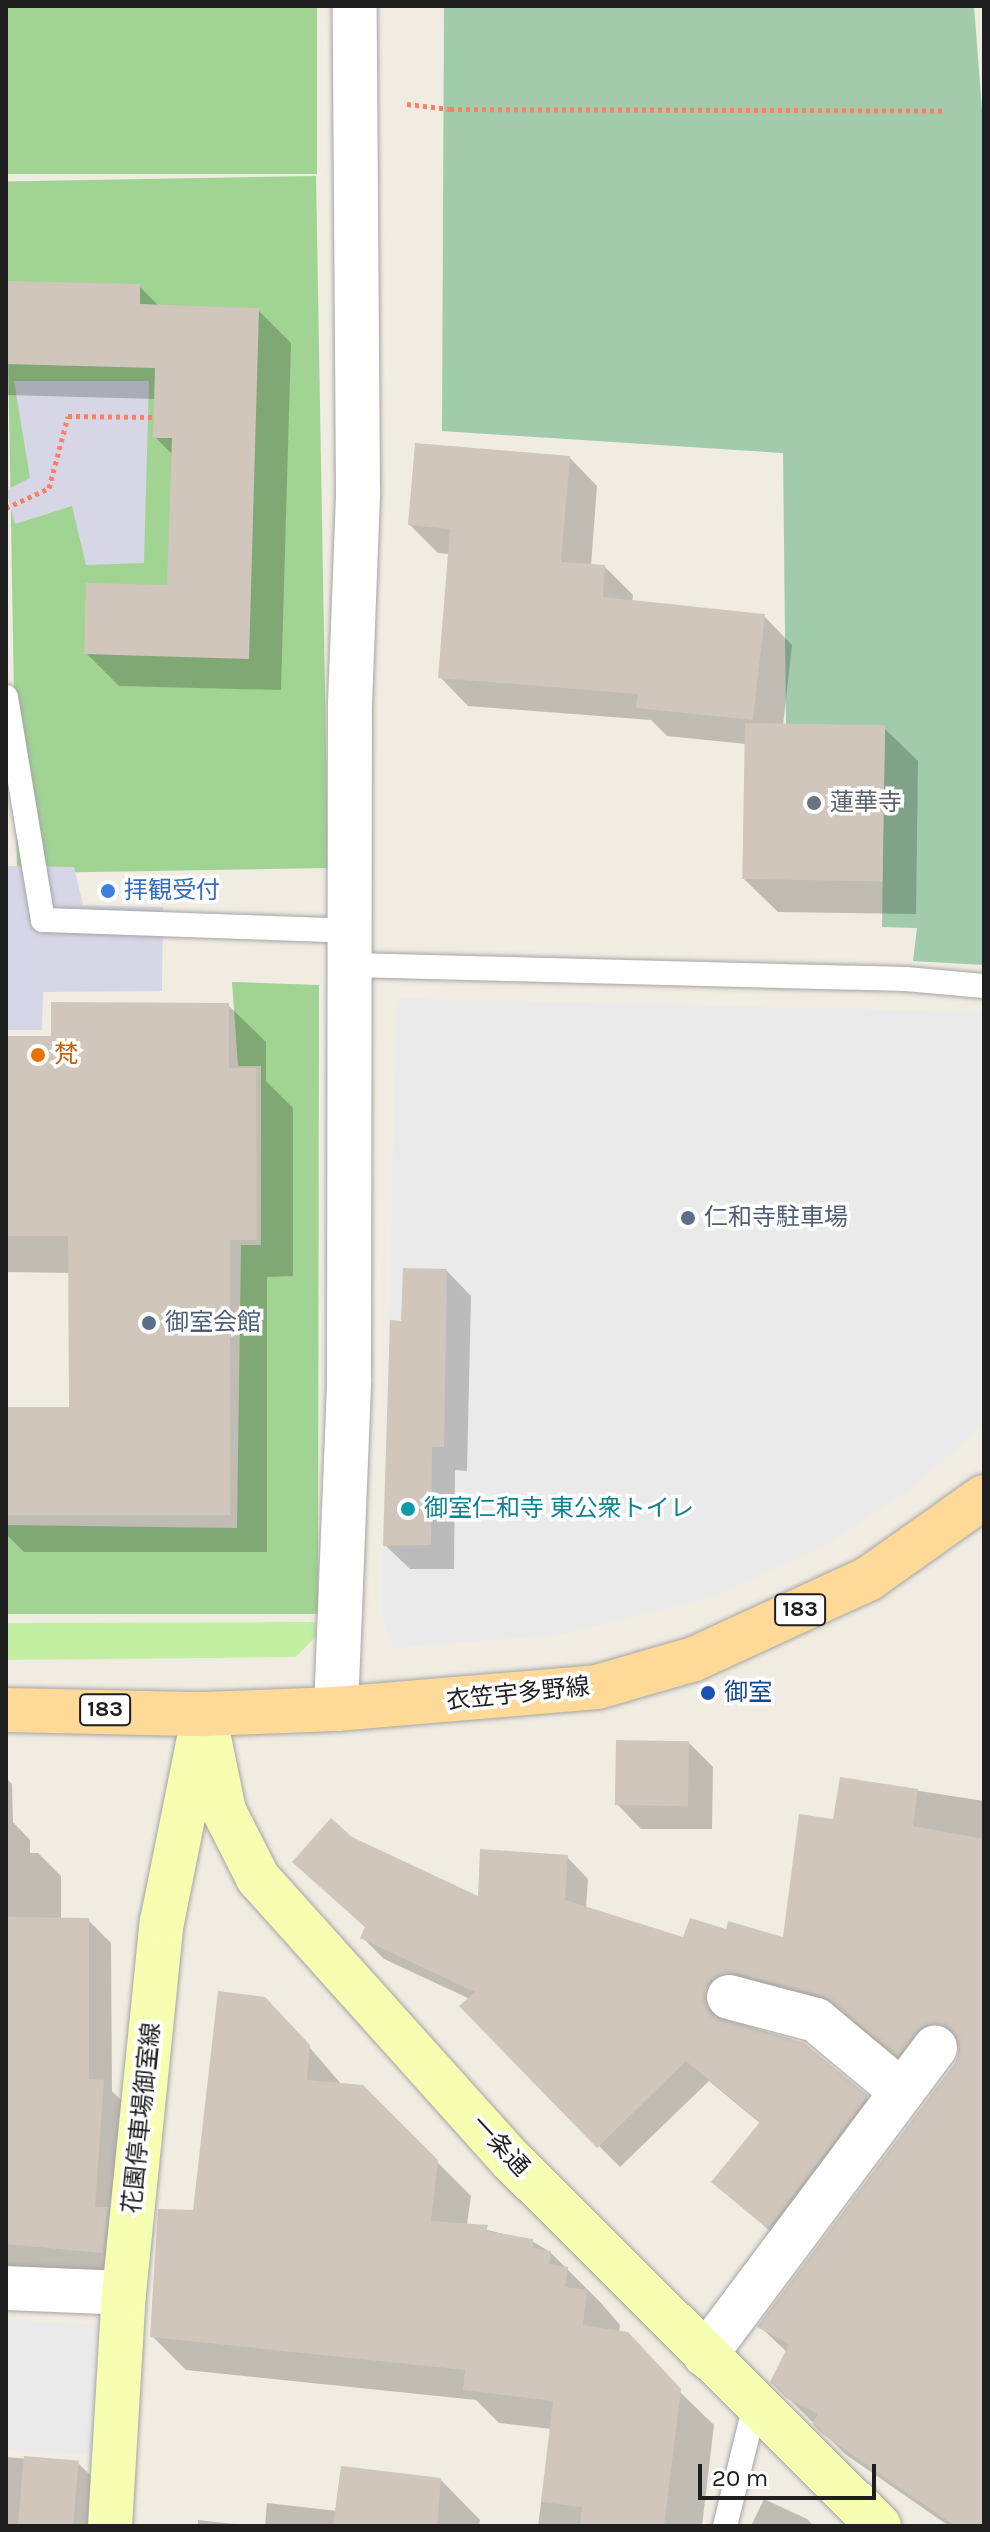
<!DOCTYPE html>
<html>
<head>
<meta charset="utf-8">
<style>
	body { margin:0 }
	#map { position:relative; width:990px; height:2532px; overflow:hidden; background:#f0ece2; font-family:Karla,"Noto Sans JP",sans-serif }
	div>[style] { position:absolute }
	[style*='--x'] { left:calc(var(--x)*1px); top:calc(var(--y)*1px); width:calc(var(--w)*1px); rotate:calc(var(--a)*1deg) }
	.grass>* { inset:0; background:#c3efa3 }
	.forest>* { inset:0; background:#a1d393; transform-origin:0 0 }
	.cemetery>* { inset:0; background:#a1cbaa }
	.parking>* { inset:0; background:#eaeaea; transform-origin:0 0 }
	.plaza>* { inset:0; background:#d7d6e6 }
	.shadow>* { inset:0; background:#0003 }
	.building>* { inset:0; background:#d0c6bb; transform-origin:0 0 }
	.path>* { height:5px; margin-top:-2.5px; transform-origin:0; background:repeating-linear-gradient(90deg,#ff7e64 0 4px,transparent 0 8px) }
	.roads { filter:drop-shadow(0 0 2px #a5a5a5) drop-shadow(0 0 2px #a5a5a5) }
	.service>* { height:24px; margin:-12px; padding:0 12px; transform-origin:12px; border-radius:12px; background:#fff }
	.minor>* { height:44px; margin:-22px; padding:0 22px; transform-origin:22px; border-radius:22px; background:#fff }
	.secondary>* { height:44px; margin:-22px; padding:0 22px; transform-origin:22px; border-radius:22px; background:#f6ffb1 }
	.primary>* { height:44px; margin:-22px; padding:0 22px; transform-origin:22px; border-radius:22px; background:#ffd998 }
	.dots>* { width:22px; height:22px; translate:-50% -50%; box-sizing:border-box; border:4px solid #fff; border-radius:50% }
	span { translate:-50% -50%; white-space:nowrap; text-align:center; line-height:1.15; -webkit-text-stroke:7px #fff; paint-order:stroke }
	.shield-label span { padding:2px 6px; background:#fff; border:2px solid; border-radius:6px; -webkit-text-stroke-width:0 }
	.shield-label { font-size:22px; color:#1e1e1e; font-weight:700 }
	.worship-label { font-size:24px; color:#5b616d }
	.left { translate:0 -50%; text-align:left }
	.shop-label { font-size:24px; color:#366cbe }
	.food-label { font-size:24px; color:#c56008 }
	.service-label { font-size:24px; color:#4e5e75 }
	.culture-label { font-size:24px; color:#0d838f }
	.transit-label { font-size:24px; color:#164399 }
	.street-label { font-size:24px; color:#1e1e1e }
	.frame { position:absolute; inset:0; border:8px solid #1e1e1e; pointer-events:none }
	.scale { position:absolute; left:698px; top:2464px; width:178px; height:36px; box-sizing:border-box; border:4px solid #1e1e1e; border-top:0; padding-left:10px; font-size:24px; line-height:28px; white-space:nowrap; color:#1e1e1e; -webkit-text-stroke:6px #fff; paint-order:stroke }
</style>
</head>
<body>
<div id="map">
	<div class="grass">
		<div style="clip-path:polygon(316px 1622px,317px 1635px,296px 1657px,6px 1660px,6px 1623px)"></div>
	</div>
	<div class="forest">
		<div style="left:6px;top:6px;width:311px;height:168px"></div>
		<div style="left:316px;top:176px;width:692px;height:311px;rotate:89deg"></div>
		<div style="clip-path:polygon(232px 982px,319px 985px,318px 1614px,6px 1614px,6px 1525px,237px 1528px,241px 1245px,261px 1245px,261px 1066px,238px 1066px)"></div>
	</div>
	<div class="cemetery">
		<div style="clip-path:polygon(444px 6px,974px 6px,984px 135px,984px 965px,913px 961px,917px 928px,882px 927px,885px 726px,786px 724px,783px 453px,442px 431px)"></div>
	</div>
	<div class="parking">
		<div style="clip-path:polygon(397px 998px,984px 1012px,984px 1424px,913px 1488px,826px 1545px,711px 1598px,566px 1634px,393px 1648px,381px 1611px)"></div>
		<div style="left:6px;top:2320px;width:92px;height:130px;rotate:3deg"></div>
	</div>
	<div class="plaza">
		<div style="clip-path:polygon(14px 381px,149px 381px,144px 563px,86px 565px,72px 506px,15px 524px,6px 490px,30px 478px)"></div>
		<div style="clip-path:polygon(6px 866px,74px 867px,83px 905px,163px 907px,162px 991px,43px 992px,42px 1030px,6px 1030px)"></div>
	</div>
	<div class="shadow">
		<div style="clip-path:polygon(6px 283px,139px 286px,160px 307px,258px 310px,291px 343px,281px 690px,119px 686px,86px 653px,169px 587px,173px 455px,155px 437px,156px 399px,6px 395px)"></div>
		<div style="clip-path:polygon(569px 457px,597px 486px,591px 566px,605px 567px,633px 595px,632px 602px,764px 616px,792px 645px,783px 726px,884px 728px,918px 761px,916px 914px,778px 912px,744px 879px,746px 744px,667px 736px,651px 720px,468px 706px,440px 677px,450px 554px,438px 553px,410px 525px)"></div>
		<div style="clip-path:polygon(228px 1005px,266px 1042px,266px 1081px,293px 1108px,293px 1276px,267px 1277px,267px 1552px,24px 1552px,6px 1534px,6px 1409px,71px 1409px,71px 1273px,6px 1272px,6px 1038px,53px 1038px)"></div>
		<div style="clip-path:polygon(447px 1271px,471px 1296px,467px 1471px,455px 1470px,454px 1569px,410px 1569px,385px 1545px,403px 1323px)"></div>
		<div style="clip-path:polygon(689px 1743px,713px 1767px,712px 1829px,641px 1829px,617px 1804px)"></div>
		<div style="clip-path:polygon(6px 1778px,12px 1784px,13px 1822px,30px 1840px,30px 1853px,38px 1853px,61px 1876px,61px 1919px,88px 1920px,111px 1943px,112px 2091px,126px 2105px,125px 2275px,6px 2267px)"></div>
		<div style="clip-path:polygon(842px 1779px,984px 1801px,984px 2526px,949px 2526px,845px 2454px,772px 2382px,787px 2352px,760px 2327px,957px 2064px,959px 2047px,948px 2045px,920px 2076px,846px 2017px,744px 1994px,725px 2013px,728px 2022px,866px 2097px,888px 2119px,790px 2249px,714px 2181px,761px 2124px,709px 2081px,620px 2167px,461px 2007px,470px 1999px,384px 1959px,362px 1937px,367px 1929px,295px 1862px,351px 1839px,479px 1899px,567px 1857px,588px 1879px,586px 1909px,684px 1939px,728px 1931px,784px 1940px,835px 1821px)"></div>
		<div style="clip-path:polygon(298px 2034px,342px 2085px,362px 2087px,471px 2196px,467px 2225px,532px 2241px,550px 2252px,601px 2303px,620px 2325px,619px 2333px,714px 2425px,702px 2526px,538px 2526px,551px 2429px,499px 2423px,476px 2400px,186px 2370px,152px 2336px,160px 2211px,195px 2212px)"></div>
		<div style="clip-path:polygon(6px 2457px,78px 2463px,101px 2486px,97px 2526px,6px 2526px)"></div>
		<div style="clip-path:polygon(441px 2480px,480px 2520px,479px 2526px,265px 2526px,267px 2503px,337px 2511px)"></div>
		<div style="clip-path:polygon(764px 2499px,807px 2519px,814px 2526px,751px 2526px)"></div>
		<div style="clip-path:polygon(198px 2520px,253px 2526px,198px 2526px)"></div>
	</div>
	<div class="building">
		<div style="clip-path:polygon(6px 281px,140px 284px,140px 304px,259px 308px,249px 659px,84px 654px,86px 583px,167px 585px,172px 438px,153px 438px,155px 368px,6px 364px)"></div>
		<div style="clip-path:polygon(415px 443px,570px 456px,561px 562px,605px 565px,603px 597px,765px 614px,753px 720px,636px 708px,638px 694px,438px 678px,450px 529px,408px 525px)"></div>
		<div style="left:745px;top:723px;width:140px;height:156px;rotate:1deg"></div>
		<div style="clip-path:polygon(51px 1002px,229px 1003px,229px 1068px,256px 1068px,257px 1240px,230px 1240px,230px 1515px,6px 1515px,6px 1407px,69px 1407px,68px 1236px,6px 1236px,6px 1036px,51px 1036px)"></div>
		<div style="clip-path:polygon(403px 1268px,447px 1269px,444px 1447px,432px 1447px,431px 1545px,383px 1546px,390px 1320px,401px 1321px)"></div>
		<div style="left:616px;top:1740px;width:73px;height:65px;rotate:1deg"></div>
		<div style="clip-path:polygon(840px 1777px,918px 1789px,913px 1826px,984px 1839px,984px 2526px,955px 2526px,821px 2433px,812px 2424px,818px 2414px,786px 2398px,770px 2382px,789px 2344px,757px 2327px,955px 2063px,960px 2050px,951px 2029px,924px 2025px,898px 2056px,823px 1996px,735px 1973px,711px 1980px,705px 2003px,712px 2015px,804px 2043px,868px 2096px,768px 2229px,711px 2182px,760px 2122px,686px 2061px,597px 2148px,459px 2006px,475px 1992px,360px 1938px,365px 1927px,292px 1862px,331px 1818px,352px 1837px,478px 1896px,480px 1849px,568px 1855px,565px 1900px,683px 1937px,690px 1918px,726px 1929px,728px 1921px,783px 1937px,799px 1814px,833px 1819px)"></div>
		<div style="clip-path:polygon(6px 1917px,89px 1918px,89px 2079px,104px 2080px,95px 2207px,108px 2207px,103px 2253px,6px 2244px)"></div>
		<div style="clip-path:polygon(218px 1991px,265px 1997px,310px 2045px,307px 2080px,363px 2085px,438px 2160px,431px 2221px,488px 2225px,486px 2231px,533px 2239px,533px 2248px,551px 2251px,549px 2264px,568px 2267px,565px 2287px,587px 2290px,583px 2325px,628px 2332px,681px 2389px,664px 2526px,580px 2526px,582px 2507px,541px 2502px,553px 2401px,463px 2390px,465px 2370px,150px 2337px,158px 2209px,193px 2210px)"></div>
		<div style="left:24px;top:2456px;width:55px;height:70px;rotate:5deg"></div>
		<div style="clip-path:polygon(341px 2466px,441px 2478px,437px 2526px,333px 2526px)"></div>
	</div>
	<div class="path">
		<div style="--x:407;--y:104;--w:43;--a:6.6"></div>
		<div style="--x:450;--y:109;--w:494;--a:0.2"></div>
		<div style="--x:6;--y:508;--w:47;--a:-24.9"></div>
		<div style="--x:49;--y:488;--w:74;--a:-75.2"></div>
		<div style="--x:68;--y:416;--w:84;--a:0.7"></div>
	</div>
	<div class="roads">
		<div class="service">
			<div style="--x:6;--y:697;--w:226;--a:80.6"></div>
			<div style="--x:43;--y:920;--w:309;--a:2"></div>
			<div style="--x:352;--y:965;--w:554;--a:1.45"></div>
			<div style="--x:906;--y:979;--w:78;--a:5.1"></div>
			<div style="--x:725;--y:2526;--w:125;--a:-76.1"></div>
		</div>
		<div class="minor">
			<div style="--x:336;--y:1709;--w:330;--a:-87.7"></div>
			<div style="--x:349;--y:1379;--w:675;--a:-89.92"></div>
			<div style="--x:350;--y:704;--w:213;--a:-87.8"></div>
			<div style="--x:358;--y:491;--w:485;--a:-90.4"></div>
			<div style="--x:729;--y:1997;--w:90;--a:14.8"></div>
			<div style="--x:816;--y:2020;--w:112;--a:39.9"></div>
			<div style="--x:6;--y:2288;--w:118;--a:2.4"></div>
			<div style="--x:705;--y:2355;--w:384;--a:-53.2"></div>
		</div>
		<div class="secondary">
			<div style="--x:204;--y:1714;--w:99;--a:78.3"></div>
			<div style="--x:224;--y:1811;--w:75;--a:63.1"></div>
			<div style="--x:258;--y:1878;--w:382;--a:48.1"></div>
			<div style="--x:513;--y:2162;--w:516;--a:44.84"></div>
			<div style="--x:110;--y:2526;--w:233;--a:-86.6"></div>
			<div style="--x:124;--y:2293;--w:373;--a:-84.2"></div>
			<div style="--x:162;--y:1922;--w:192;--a:-78.6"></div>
		</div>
		<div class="primary">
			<div style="--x:6;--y:1710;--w:198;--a:1.2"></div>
			<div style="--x:204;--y:1714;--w:132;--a:-2.2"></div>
			<div style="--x:336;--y:1709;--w:262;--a:-4.8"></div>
			<div style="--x:597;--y:1687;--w:101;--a:-16.1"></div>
			<div style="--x:694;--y:1659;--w:192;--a:-24.7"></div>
			<div style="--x:868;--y:1579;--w:142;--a:-35.3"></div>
		</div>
	</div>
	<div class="dots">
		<div style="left:814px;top:803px;background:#6b7280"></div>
		<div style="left:108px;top:891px;background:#3f7fe0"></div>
		<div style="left:38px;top:1055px;background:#e8710a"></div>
		<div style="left:688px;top:1218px;background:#5c6f8a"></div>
		<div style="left:149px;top:1323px;background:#5c6f8a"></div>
		<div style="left:408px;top:1509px;background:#0f9aa8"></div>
		<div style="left:708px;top:1693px;background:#1a4fb4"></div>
	</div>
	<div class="shield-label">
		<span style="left:800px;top:1610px">183</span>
		<span style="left:105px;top:1710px">183</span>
	</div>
	<div class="worship-label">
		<span class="left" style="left:830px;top:803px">蓮華寺</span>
	</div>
	<div class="shop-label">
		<span class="left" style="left:124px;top:891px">拝観受付</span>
	</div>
	<div class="food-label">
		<span class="left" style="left:54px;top:1055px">梵</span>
	</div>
	<div class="service-label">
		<span class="left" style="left:704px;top:1218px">仁和寺駐車場</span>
		<span class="left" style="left:165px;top:1323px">御室会館</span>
	</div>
	<div class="culture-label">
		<span class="left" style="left:424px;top:1509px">御室仁和寺 東公衆トイレ</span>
	</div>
	<div class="transit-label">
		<span class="left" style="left:724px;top:1693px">御室</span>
	</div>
	<div class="street-label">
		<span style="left:518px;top:1694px;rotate:-6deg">衣笠宇多野線</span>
		<span style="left:142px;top:2118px;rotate:-84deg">花園停車場御室線</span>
		<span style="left:500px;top:2146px;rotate:47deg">一条通</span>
	</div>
	<div class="frame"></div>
	<div class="scale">20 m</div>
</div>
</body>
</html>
